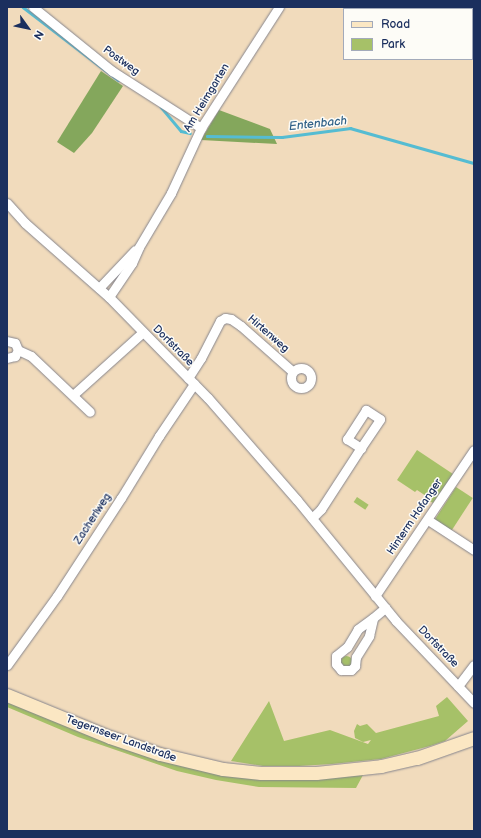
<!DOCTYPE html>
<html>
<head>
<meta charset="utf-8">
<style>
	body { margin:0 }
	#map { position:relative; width:481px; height:838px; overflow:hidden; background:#f1dbbc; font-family:"Balsamiq Sans",sans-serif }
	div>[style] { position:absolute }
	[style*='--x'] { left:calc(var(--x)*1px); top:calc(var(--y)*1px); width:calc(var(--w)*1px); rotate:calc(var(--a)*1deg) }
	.green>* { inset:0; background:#a6c168; transform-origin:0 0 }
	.round { border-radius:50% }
	.forest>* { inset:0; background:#84a75c }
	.stream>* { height:2.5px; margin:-1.25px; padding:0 1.25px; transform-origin:1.25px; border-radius:1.25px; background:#55bcd2 }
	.roads { filter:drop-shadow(0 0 1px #86858d) drop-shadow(0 0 1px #86858d) }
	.minor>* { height:9px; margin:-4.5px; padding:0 4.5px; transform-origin:4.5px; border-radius:4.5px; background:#fff }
	.minor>.ring { margin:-4.5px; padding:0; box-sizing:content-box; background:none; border:9px solid #fff; border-radius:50% }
	.secondary>* { height:13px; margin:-6.5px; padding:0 6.5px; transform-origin:6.5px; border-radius:6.5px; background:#fbe7c3 }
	span { translate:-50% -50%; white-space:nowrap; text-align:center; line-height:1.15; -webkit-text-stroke:3px #fdfcf7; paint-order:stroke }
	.street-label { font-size:11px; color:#1b2f5e }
	.water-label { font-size:12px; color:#2f6087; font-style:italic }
	.frame { position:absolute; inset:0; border:8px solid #1b2f5e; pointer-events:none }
	.legend { position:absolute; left:343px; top:8px; width:130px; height:52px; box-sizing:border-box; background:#fdfcf7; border:1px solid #a3aaba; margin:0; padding:5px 7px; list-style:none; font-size:12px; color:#1b2f5e }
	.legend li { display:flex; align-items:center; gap:8px; height:20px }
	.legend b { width:20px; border:1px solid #a3aaba }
	.north { position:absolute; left:8px; top:8px; width:40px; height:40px; -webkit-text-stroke:3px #fdfcf7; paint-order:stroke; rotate:123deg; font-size:11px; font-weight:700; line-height:16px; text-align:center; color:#1b2f5e }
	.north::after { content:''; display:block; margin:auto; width:14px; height:18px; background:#1b2f5e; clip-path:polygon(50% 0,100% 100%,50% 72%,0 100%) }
</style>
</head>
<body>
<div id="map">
	<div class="green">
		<div style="clip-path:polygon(417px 450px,453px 474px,433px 503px,428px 500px,429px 498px,417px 490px,415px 492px,397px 480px)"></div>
		<div style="left:456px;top:487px;width:20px;height:40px;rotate:33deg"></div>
		<div style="left:357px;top:497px;width:14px;height:6px;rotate:34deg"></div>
		<div class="round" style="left:340.5px;top:655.5px;width:11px;height:11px"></div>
		<div style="clip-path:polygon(447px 697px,468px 721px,445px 741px,430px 746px,381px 759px,332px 764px,299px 766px,263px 766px,231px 761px,269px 701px,284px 741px,330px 730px,368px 744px,371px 740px,363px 742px,355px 738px,354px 731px,357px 724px,360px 726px,367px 724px,376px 733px,439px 716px,436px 706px)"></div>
		<div style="clip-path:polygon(7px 699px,139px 753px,318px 778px,363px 775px,356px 788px,259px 787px,216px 780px,177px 771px,78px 737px,7px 707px)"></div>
	</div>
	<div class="forest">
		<div style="clip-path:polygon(101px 71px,123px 86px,92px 133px,74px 153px,57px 142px)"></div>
		<div style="clip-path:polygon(219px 110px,270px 129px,277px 144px,201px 140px)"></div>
	</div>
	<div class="stream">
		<div style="--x:23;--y:7;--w:120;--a:37.5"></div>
		<div style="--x:161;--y:107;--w:31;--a:50"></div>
		<div style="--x:181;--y:131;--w:9;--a:13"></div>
		<div style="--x:207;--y:136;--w:75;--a:0.8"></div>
		<div style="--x:282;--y:137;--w:69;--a:-7.5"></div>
		<div style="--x:350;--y:128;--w:129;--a:15.8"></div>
	</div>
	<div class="roads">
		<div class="minor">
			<div style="--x:33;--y:7;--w:102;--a:39"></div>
			<div style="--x:112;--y:71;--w:106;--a:32.6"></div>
			<div style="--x:7;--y:203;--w:27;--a:48"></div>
			<div style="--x:25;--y:223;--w:112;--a:41.4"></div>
			<div style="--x:109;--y:297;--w:141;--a:45.6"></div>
			<div style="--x:208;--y:398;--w:135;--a:48.9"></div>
			<div style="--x:297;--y:500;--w:156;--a:50.7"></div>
			<div style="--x:396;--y:621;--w:113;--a:46.4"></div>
			<div style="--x:99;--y:288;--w:52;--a:-46.5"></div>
			<div style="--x:109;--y:297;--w:41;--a:-55.9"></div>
			<div style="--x:132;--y:263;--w:17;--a:-66"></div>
			<div style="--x:139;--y:247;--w:63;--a:-59.3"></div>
			<div style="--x:171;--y:193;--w:72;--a:-65.2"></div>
			<div style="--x:201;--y:128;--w:144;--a:-57.2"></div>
			<div style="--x:7;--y:341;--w:8;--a:14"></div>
			<div style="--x:15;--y:343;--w:8;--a:67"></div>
			<div style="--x:18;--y:350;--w:7;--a:117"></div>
			<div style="--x:15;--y:356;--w:8;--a:166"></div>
			<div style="--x:18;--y:350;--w:14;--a:25"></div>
			<div style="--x:31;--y:356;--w:81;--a:43.5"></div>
			<div class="ring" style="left:291px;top:368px;width:11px;height:11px"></div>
			<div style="--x:188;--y:378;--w:24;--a:-57"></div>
			<div style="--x:201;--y:358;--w:42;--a:-62.8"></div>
			<div style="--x:220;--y:321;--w:6;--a:-31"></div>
			<div style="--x:225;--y:318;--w:6;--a:9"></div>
			<div style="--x:231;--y:319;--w:12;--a:35"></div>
			<div style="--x:241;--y:326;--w:69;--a:41.5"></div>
			<div style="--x:73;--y:395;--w:94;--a:-42"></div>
			<div style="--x:312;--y:518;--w:13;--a:-45"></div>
			<div style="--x:321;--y:509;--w:72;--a:-57"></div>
			<div style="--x:360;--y:449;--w:36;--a:-56"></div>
			<div style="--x:380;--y:419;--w:17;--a:-147"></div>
			<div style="--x:366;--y:410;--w:35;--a:123"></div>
			<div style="--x:347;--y:439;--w:17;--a:33"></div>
			<div style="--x:428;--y:520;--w:55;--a:33.1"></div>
			<div style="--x:375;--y:596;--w:176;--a:-55.9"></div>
			<div style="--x:373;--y:618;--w:19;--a:144"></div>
			<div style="--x:358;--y:629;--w:21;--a:121"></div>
			<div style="--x:347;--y:647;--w:14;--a:141"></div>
			<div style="--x:336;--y:656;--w:8;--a:90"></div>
			<div style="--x:336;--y:664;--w:8;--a:50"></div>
			<div style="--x:341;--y:670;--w:10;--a:0"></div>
			<div style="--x:351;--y:670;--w:6;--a:-45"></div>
			<div style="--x:355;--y:666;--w:9;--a:-84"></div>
			<div style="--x:356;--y:657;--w:25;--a:-58"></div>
			<div style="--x:369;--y:636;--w:18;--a:-77"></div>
			<div style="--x:373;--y:618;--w:16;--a:-40"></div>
			<div style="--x:7;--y:665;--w:85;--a:-54.1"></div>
			<div style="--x:57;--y:596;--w:117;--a:-56.9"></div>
			<div style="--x:121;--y:498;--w:73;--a:-58.5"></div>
			<div style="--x:159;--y:436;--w:63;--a:-56.1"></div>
			<div style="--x:458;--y:686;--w:26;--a:-53"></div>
		</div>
		<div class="secondary">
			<div style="--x:7;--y:695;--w:111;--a:22.2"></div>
			<div style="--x:110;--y:737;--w:53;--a:18.8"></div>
			<div style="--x:160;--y:754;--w:65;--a:13.4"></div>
			<div style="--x:223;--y:769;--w:38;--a:6"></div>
			<div style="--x:261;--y:773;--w:55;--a:0"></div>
			<div style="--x:316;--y:773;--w:65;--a:-6.1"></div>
			<div style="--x:381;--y:766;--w:37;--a:-13"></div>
			<div style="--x:417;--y:758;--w:60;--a:-19.3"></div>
		</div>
	</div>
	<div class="street-label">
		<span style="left:121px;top:61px;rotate:36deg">Postweg</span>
		<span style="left:207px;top:98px;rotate:-59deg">Am Heimgarten</span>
		<span style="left:268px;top:334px;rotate:41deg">Hirtenweg</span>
		<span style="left:173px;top:346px;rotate:45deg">Dorfstraße</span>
		<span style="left:415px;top:517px;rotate:-56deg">Hinterm Hofanger</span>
		<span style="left:93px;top:519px;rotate:-57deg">Zacherlweg</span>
		<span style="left:438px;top:647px;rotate:46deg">Dorfstraße</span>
		<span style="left:121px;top:739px;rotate:20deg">Tegernseer Landstraße</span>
	</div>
	<div class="water-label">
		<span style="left:318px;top:124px;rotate:-6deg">Entenbach</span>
	</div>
	<div class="frame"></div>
	<ul class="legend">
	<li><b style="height:5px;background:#fbe7c3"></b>Road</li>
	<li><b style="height:11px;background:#a6c168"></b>Park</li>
	</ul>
	<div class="north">N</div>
</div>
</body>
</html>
